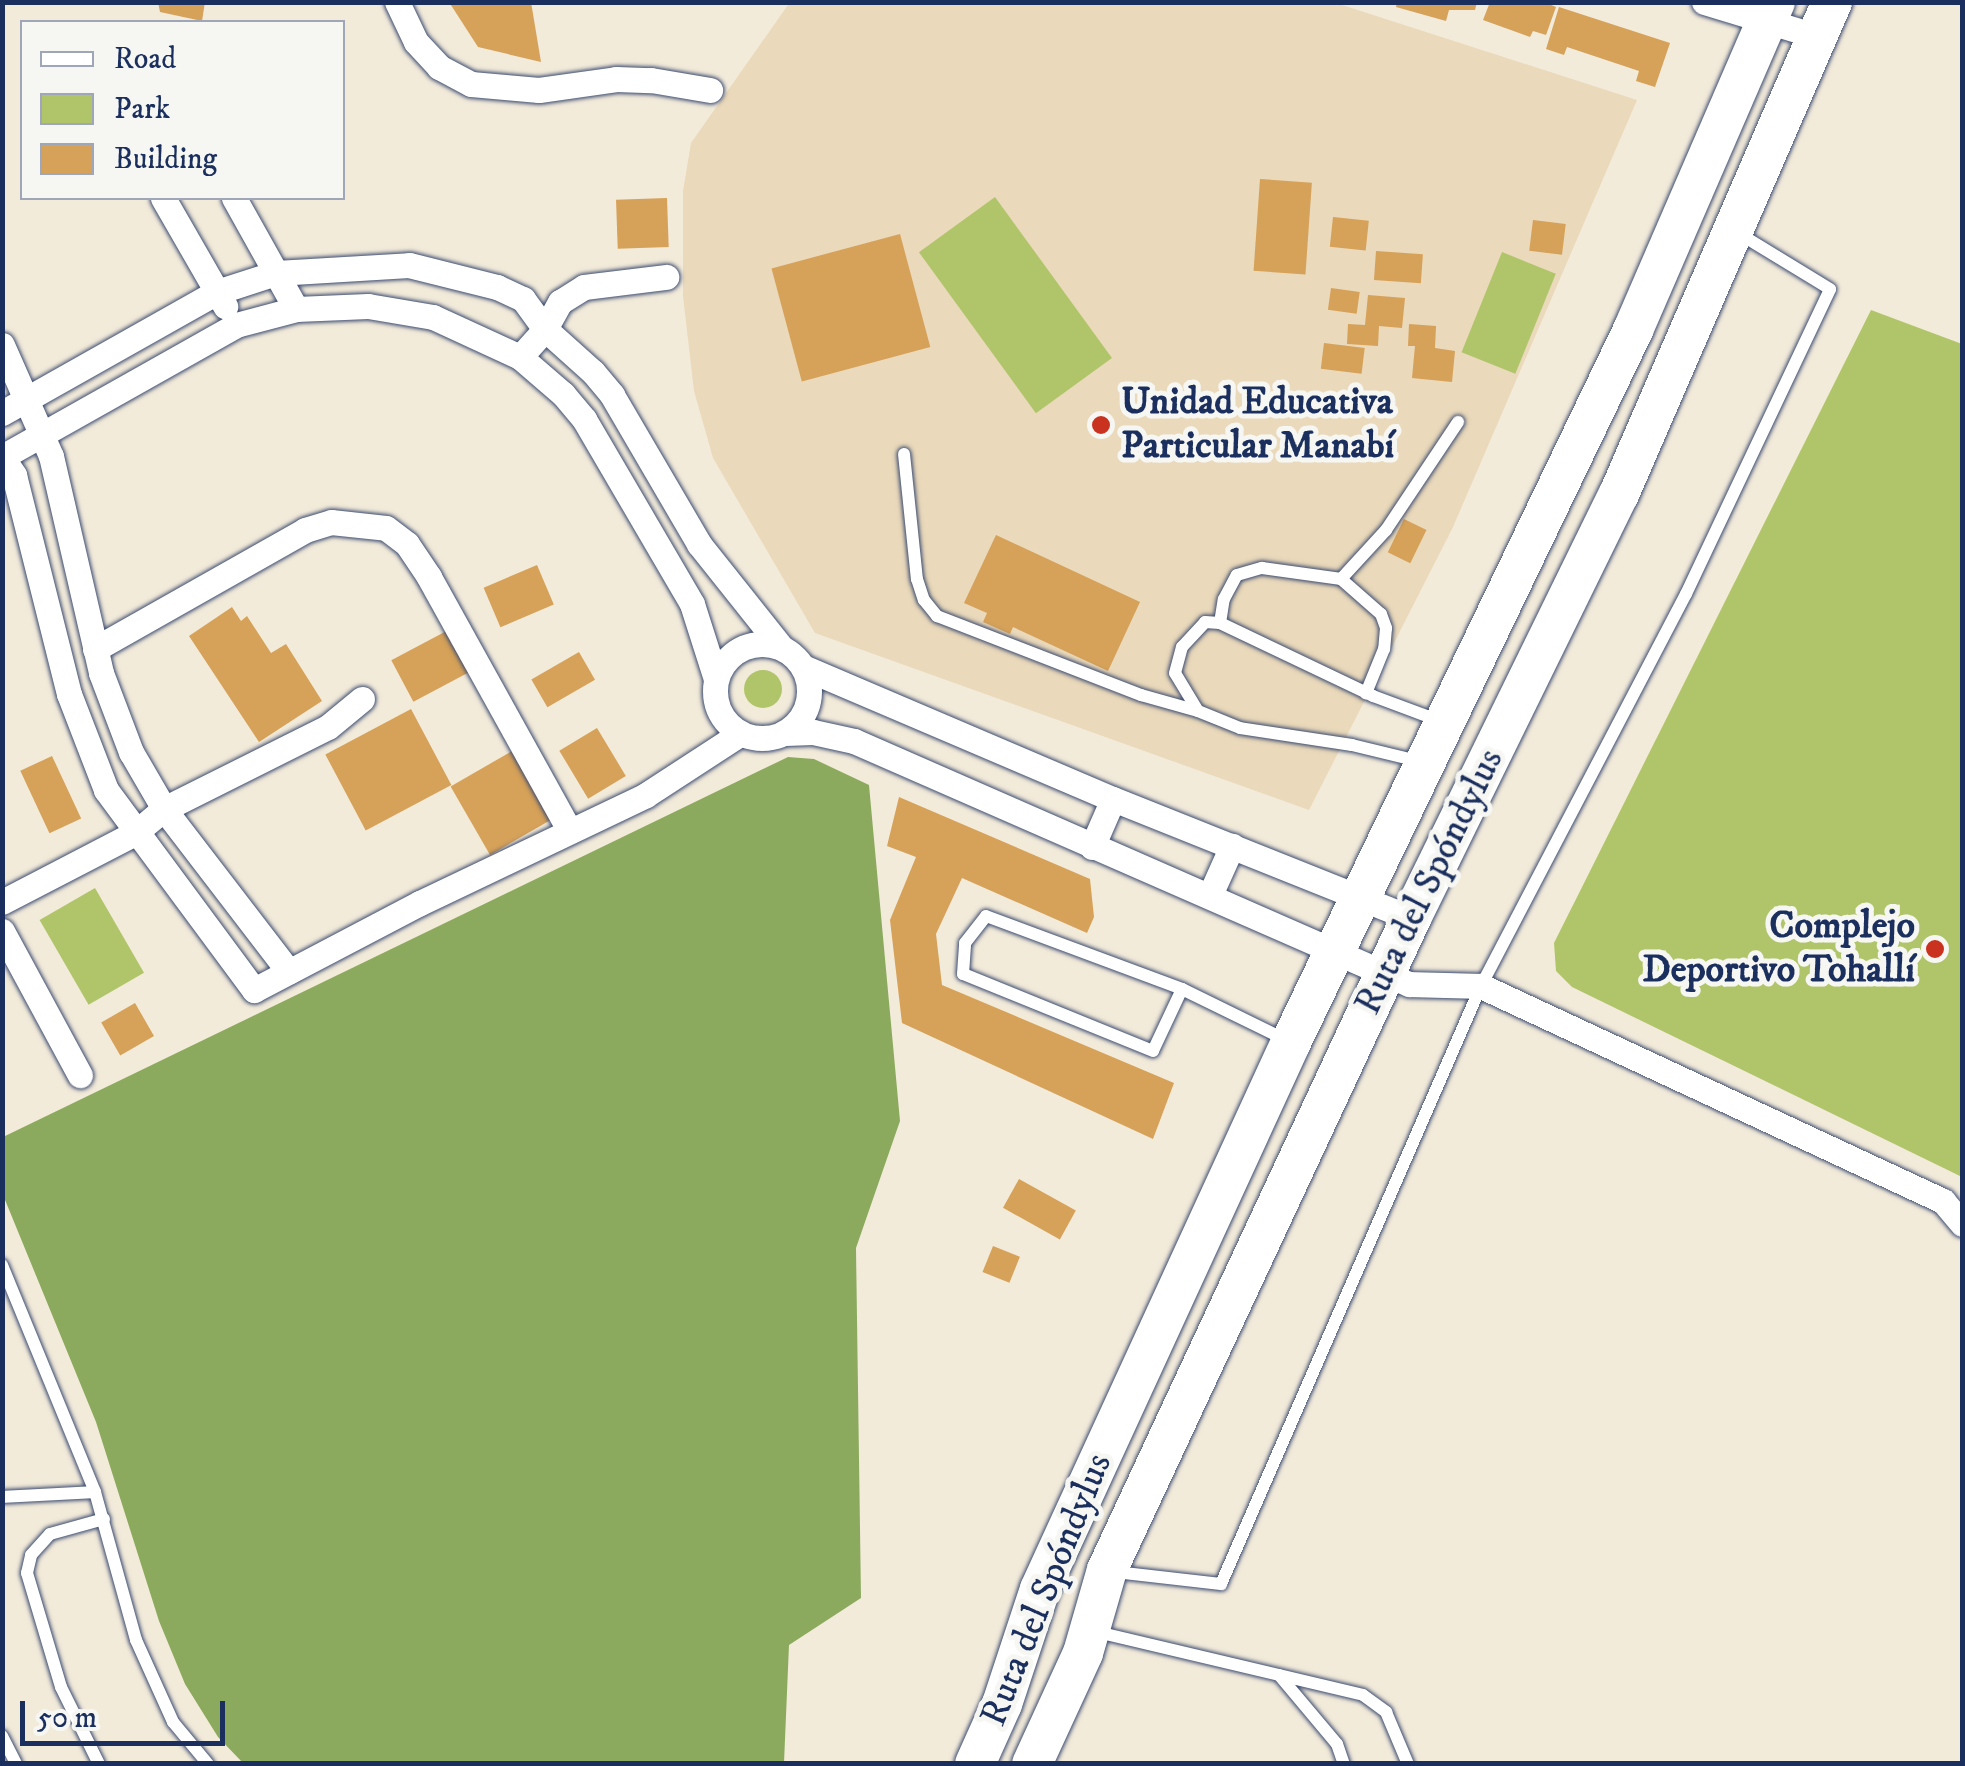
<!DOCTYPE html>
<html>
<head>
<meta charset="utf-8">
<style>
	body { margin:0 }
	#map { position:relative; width:1965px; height:1766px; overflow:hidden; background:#f3ebda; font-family:"IM FELL DW Pica",serif }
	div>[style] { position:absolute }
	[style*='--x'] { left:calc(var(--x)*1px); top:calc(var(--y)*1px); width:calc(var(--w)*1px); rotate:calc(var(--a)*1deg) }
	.built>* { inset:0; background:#ead9ba }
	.green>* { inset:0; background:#b0c56a; transform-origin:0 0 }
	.round { border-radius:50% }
	.forest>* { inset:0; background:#8caa5e }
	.building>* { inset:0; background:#d6a158; transform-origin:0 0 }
	.roads { filter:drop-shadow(0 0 2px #3b4b71) drop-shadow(0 0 2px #3b4b71) }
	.service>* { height:12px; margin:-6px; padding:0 6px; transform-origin:6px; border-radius:6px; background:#fff }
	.minor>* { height:25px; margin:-12.5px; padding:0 12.5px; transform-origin:12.5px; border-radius:12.5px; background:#fff }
	.minor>.ring { margin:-12.5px; padding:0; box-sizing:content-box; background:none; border:25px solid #fff; border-radius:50% }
	.trunk>* { height:40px; margin:-20px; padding:0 20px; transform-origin:20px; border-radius:20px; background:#fff }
	.dots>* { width:28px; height:28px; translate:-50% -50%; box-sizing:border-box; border:5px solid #f6f6f2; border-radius:50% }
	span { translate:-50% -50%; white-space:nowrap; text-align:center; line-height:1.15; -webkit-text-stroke:10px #f6f6f2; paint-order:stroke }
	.poi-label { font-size:38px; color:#1b2f5e; font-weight:700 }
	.left { translate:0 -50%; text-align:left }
	.right { translate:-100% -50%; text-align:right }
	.street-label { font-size:38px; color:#1b2f5e }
	.frame { position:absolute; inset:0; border:5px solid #1b2f5e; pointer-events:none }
	.legend { position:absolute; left:20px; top:20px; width:325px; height:180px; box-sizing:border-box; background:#f6f6f2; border:2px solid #9ea6b7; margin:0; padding:12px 18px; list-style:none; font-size:30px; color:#1b2f5e }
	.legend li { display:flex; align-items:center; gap:20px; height:50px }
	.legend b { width:50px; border:2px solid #9ea6b7 }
	.scale { position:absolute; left:20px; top:1701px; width:205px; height:45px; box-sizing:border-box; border:5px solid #1b2f5e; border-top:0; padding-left:12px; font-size:30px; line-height:35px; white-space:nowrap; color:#1b2f5e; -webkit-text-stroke:8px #f6f6f2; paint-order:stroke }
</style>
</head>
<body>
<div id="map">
	<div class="built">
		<div style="clip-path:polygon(790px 2px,1336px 3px,1637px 100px,1453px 527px,1309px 810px,815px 633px,713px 458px,694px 391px,683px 296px,683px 191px,691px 143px)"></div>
	</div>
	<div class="green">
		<div style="left:995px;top:197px;width:199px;height:94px;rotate:54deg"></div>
		<div style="left:1502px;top:252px;width:58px;height:108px;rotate:22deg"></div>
		<div style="clip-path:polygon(1871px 310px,1962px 344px,1962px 1177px,1572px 987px,1556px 971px,1554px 943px)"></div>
		<div class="round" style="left:744px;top:670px;width:38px;height:38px"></div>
		<div style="left:95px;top:888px;width:98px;height:64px;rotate:60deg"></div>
	</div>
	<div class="forest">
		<div style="clip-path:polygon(788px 757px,814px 759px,869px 785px,900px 1121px,856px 1248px,861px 1598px,789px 1645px,784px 1763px,243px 1763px,218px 1737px,185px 1684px,159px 1621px,96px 1422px,3px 1195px,3px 1137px)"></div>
	</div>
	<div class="building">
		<div style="clip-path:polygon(158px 2px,205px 2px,202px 21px,160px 12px)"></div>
		<div style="clip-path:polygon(449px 2px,531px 2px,541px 62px,478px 47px)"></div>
		<div style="clip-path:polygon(1397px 2px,1477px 2px,1475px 10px,1449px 10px,1446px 21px,1396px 7px)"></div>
		<div style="clip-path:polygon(1490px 2px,1544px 2px,1556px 7px,1546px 35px,1533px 31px,1530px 37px,1483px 20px)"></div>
		<div style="clip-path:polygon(1559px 7px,1670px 43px,1655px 87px,1636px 81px,1639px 71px,1567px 47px,1564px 55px,1546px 49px)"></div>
		<div style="left:1260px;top:179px;width:52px;height:92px;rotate:4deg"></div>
		<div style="left:667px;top:198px;width:49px;height:51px;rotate:88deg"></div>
		<div style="left:1333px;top:217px;width:36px;height:30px;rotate:6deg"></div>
		<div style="left:1533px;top:220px;width:33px;height:31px;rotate:7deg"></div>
		<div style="left:900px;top:234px;width:117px;height:133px;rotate:75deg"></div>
		<div style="left:1376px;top:251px;width:47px;height:29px;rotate:4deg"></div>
		<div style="left:1331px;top:288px;width:29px;height:22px;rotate:8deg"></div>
		<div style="clip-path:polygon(1368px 295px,1405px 298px,1402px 328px,1379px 326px,1378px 346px,1347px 344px,1348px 324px,1365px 325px)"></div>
		<div style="clip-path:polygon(1409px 324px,1436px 326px,1435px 348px,1455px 351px,1452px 382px,1412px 378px,1415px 346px,1408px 346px)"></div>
		<div style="left:1324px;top:343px;width:41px;height:26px;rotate:7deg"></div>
		<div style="left:1404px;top:519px;width:25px;height:37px;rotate:26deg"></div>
		<div style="clip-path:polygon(996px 535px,1140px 602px,1108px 671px,1013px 627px,1010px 634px,983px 622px,987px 613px,964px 603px)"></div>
		<div style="left:537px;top:565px;width:43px;height:58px;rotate:67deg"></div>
		<div style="clip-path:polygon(232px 607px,241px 621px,247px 616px,271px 653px,286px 644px,322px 701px,259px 742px,189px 636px)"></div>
		<div style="left:454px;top:627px;width:47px;height:71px;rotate:62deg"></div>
		<div style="left:579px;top:652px;width:32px;height:55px;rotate:60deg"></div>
		<div style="left:411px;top:709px;width:86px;height:97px;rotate:62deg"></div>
		<div style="left:597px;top:728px;width:56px;height:44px;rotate:59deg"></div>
		<div style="left:519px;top:747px;width:79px;height:79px;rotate:60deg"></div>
		<div style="left:52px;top:756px;width:69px;height:35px;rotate:65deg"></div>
		<div style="clip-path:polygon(899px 797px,1090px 879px,1094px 917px,1087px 933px,962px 878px,936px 934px,942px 985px,1174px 1083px,1153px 1139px,902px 1023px,890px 920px,916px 857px,887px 846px)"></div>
		<div style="left:135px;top:1003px;width:38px;height:39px;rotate:60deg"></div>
		<div style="left:1019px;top:1179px;width:65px;height:33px;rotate:29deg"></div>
		<div style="left:993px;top:1246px;width:29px;height:28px;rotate:22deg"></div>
	</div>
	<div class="roads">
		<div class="service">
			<div style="--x:904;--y:454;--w:126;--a:84.1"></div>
			<div style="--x:917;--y:579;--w:22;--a:72"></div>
			<div style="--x:924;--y:600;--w:21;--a:51"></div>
			<div style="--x:937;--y:616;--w:219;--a:21.2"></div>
			<div style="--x:1141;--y:695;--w:59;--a:15.7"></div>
			<div style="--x:1341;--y:579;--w:53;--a:41.2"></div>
			<div style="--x:1381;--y:614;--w:15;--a:70"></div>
			<div style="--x:1386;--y:628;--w:21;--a:95"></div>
			<div style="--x:1384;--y:649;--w:48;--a:112.2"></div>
			<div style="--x:1220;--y:623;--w:24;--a:-81"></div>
			<div style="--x:1224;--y:599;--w:27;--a:-62"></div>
			<div style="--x:1237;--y:575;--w:26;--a:-16"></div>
			<div style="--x:1262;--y:568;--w:80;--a:7.9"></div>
			<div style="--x:1341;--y:579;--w:67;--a:-47.4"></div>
			<div style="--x:1386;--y:530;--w:130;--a:-56.3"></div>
			<div style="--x:1418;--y:761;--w:68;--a:-166.4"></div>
			<div style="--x:1352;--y:745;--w:113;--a:-171.4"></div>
			<div style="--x:1240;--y:728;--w:45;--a:-158"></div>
			<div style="--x:1198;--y:711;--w:44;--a:-121.2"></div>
			<div style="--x:1175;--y:673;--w:27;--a:-75"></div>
			<div style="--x:1182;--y:647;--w:34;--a:-47"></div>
			<div style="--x:1205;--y:622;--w:15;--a:4"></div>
			<div style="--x:1220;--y:623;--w:170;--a:25.5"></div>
			<div style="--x:1373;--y:696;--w:72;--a:20.5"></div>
			<div style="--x:1182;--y:989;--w:68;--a:115.1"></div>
			<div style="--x:1153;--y:1051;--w:205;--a:-157.9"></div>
			<div style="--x:963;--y:974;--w:31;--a:-86"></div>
			<div style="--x:965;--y:943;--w:34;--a:-52"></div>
			<div style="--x:986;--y:916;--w:209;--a:20.4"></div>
			<div style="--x:1182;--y:989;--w:114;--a:26.1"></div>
			<div style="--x:2;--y:1265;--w:245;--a:67.7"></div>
			<div style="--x:95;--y:1492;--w:154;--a:74.5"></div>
			<div style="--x:136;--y:1640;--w:90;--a:65.7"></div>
			<div style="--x:173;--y:1722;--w:55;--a:50.2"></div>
			<div style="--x:2;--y:1497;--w:93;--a:-3.1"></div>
			<div style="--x:1115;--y:1572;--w:107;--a:6.5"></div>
			<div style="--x:1221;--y:1584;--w:652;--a:-66.5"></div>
			<div style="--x:1481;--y:986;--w:442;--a:-62.4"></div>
			<div style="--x:1686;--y:594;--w:337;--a:-64.7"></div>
			<div style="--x:1830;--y:289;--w:105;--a:-148.6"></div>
			<div style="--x:1093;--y:1631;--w:277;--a:13.3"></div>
			<div style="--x:1363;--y:1695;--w:29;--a:36"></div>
			<div style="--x:1386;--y:1712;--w:56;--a:67.1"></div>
			<div style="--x:1279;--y:1675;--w:90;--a:50"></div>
			<div style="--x:1337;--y:1744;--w:21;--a:71"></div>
			<div style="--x:2;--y:1736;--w:31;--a:63"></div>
			<div style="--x:99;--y:1764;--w:86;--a:-116.3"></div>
			<div style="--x:61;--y:1687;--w:119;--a:-106.6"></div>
			<div style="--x:27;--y:1573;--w:18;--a:-77"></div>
			<div style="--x:31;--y:1555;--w:28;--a:-48"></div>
			<div style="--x:50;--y:1534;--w:56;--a:-15.5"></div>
		</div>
		<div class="minor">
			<div style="--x:397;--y:2;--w:44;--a:64.6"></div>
			<div style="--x:416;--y:42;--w:34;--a:47"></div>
			<div style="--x:439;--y:67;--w:36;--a:28"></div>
			<div style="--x:471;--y:84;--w:68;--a:5"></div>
			<div style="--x:539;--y:90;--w:78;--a:-8.1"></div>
			<div style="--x:616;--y:79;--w:35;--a:2"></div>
			<div style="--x:651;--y:80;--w:60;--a:9.6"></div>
			<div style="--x:1704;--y:2;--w:117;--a:16.9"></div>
			<div style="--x:163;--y:198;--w:125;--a:60.1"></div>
			<div style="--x:234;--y:198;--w:127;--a:60.8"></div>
			<div style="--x:2;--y:345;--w:121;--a:66.2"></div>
			<div style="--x:51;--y:456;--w:223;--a:77"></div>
			<div style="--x:101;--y:673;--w:85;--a:69.2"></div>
			<div style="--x:131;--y:752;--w:66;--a:59.9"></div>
			<div style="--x:164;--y:809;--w:205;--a:52.5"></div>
			<div style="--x:520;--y:357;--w:38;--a:-48"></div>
			<div style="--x:545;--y:329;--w:31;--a:-61"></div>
			<div style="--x:560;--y:302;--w:28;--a:-32"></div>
			<div style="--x:584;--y:287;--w:83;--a:-7"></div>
			<div style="--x:2;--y:413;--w:247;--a:-29.4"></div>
			<div style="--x:217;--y:292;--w:62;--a:-17.9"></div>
			<div style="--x:276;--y:273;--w:133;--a:-3.4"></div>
			<div style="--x:409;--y:265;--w:91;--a:14"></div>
			<div style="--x:497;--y:287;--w:29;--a:25"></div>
			<div style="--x:523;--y:299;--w:37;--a:54"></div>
			<div style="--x:545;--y:329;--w:64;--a:41.9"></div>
			<div style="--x:593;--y:372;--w:30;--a:50"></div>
			<div style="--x:612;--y:395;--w:173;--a:59.7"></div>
			<div style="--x:699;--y:544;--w:132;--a:51.5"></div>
			<div style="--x:2;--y:457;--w:22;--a:56"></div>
			<div style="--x:14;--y:475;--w:226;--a:75.9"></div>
			<div style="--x:69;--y:694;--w:103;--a:68.9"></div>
			<div style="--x:106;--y:790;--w:249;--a:53.5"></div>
			<div style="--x:254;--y:990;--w:187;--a:-27.7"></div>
			<div style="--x:420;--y:903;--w:250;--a:-25.5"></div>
			<div style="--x:646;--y:795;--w:113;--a:-33.1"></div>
			<div style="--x:2;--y:457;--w:269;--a:-29.4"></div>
			<div style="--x:236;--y:325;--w:62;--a:-14.9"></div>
			<div style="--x:296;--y:309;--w:72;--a:-2.4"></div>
			<div style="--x:368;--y:306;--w:66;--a:9.6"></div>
			<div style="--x:433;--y:317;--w:96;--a:24.7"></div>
			<div style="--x:520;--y:357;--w:57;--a:40.7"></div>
			<div style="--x:563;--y:394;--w:33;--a:50"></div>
			<div style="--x:584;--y:419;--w:214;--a:59.7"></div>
			<div style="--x:692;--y:604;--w:79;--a:72.3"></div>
			<div class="ring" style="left:715px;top:644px;width:69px;height:69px"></div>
			<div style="--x:95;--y:649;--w:241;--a:-29.5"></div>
			<div style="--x:305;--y:530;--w:27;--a:-17"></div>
			<div style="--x:331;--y:522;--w:55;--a:6.2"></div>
			<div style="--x:386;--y:528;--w:26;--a:37"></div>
			<div style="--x:407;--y:544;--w:40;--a:56"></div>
			<div style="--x:429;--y:577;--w:289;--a:61"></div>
			<div style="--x:803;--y:667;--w:337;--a:23.1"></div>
			<div style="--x:1113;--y:799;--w:321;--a:21.8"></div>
			<div style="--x:785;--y:733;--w:28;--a:-2"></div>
			<div style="--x:813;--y:732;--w:42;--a:12.4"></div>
			<div style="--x:854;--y:741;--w:606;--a:23.65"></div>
			<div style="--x:1409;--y:984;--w:72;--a:1.6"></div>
			<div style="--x:1481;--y:986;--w:510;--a:24.96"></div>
			<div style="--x:1943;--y:1201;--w:30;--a:50"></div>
			<div style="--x:1092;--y:847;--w:52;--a:-66.4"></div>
			<div style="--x:1210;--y:895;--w:54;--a:-65.8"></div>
			<div style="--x:2;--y:902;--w:150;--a:-27.4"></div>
			<div style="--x:135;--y:833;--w:38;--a:-40"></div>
			<div style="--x:164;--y:809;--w:183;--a:-26.6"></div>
			<div style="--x:328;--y:727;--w:44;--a:-39.5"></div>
			<div style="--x:2;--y:931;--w:164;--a:61.6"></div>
		</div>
		<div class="trunk">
			<div style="--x:975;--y:1764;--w:66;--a:-65.8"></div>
			<div style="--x:1002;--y:1704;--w:121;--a:-71.7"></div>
			<div style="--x:1040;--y:1589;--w:602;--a:-65.35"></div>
			<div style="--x:1291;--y:1042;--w:790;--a:-64.34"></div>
			<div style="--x:1633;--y:330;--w:357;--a:-66.6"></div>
			<div style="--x:1032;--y:1764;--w:122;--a:-65.3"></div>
			<div style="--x:1083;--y:1653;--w:86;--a:-73.9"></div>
			<div style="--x:1107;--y:1570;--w:719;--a:-65"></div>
			<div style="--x:1411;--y:918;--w:472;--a:-63.9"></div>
			<div style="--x:1619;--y:494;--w:536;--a:-66.59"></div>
		</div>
	</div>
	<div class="dots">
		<div style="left:1101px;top:425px;background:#c8321e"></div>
		<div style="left:1935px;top:949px;background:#c8321e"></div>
	</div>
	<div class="poi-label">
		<span class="left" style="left:1121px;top:425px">Unidad Educativa<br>Particular Manabí</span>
		<span class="right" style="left:1915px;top:949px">Complejo<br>Deportivo Tohallí</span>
	</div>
	<div class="street-label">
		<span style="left:1430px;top:882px;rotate:-64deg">Ruta del Spóndylus</span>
		<span style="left:1047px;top:1590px;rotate:-68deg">Ruta del Spóndylus</span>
	</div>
	<div class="frame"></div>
	<ul class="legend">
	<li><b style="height:12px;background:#fff"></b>Road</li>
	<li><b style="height:28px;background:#b0c56a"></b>Park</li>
	<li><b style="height:28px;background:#d6a158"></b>Building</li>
	</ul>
	<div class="scale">50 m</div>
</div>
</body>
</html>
